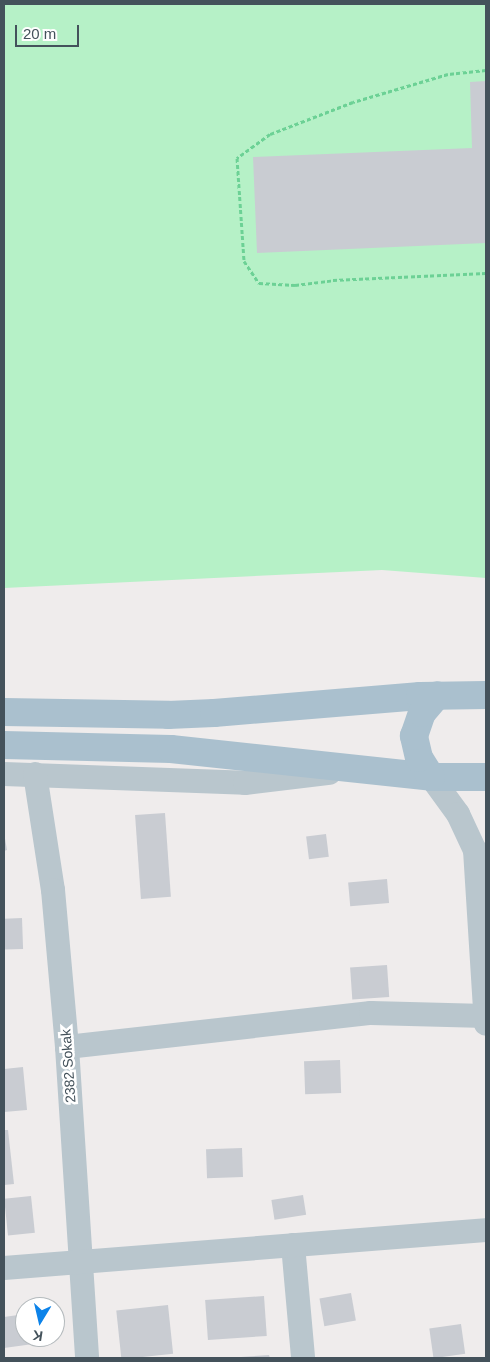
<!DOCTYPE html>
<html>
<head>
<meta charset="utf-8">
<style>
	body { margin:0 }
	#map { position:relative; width:490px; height:1362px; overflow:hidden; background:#efecec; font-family:Helvetica,sans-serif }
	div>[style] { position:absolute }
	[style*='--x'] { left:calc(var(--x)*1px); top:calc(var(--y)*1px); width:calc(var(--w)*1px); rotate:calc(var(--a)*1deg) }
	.green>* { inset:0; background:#b6f1c7 }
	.building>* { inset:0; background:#c9ccd2; transform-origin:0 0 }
	.path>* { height:3px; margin-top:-1.5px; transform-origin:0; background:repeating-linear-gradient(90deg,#6cd195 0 4px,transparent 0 6.5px) }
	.minor>* { height:24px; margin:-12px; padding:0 12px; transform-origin:12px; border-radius:12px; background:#b9c6cd }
	.major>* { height:28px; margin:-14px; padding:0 14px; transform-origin:14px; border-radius:14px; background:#aac0ce }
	span { translate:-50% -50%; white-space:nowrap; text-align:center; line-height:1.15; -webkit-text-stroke:5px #fff; paint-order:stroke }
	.street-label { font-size:14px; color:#44525b }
	.frame { position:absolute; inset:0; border:5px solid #44525b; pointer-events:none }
	.north { position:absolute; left:15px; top:1297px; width:50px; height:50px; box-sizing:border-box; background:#fff; border:1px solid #b4babd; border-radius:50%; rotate:189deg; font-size:14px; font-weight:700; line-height:20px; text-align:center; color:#44525b }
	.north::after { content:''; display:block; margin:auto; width:18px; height:22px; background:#0d83e9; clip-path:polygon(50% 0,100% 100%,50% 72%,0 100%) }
	.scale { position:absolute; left:15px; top:25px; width:64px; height:22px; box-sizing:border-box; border:2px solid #44525b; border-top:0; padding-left:6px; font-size:15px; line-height:18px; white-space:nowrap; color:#44525b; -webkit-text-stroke:4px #fff; paint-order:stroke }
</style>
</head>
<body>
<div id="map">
	<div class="green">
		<div style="clip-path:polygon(4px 4px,486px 4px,486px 578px,382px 570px,4px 588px)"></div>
	</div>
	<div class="building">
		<div style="clip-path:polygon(486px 81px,486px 243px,257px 253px,253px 157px,472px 148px,470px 82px)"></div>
		<div style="left:165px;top:813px;width:84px;height:30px;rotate:86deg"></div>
		<div style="clip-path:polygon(4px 833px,7px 850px,4px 851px)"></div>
		<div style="left:326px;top:834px;width:23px;height:20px;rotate:83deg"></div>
		<div style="left:387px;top:879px;width:24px;height:39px;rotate:85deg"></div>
		<div style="left:22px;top:918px;width:31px;height:18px;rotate:88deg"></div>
		<div style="left:387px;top:965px;width:32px;height:37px;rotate:86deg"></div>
		<div style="left:340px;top:1060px;width:33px;height:36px;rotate:88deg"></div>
		<div style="clip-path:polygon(23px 1067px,27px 1110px,4px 1112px,4px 1069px)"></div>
		<div style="clip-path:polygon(4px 1130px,8px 1130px,14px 1184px,4px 1185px)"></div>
		<div style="left:242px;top:1148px;width:29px;height:36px;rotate:88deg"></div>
		<div style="left:303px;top:1195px;width:20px;height:32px;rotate:81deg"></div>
		<div style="left:31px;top:1196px;width:37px;height:27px;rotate:84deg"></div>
		<div style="left:351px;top:1293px;width:28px;height:32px;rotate:80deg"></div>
		<div style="left:264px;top:1296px;width:40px;height:59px;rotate:86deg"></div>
		<div style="left:168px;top:1305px;width:49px;height:52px;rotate:84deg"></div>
		<div style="clip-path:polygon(25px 1314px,25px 1337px,54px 1337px,55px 1341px,4px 1348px,4px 1317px)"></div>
		<div style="left:461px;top:1324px;width:30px;height:32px;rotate:82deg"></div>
		<div style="clip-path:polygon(269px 1355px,270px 1358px,241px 1358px,241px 1357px)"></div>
	</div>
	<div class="path">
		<div style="--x:486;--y:70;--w:38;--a:174"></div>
		<div style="--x:448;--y:74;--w:99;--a:163.6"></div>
		<div style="--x:353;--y:102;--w:89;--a:158.9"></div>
		<div style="--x:270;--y:134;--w:41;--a:144"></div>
		<div style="--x:237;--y:158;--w:103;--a:86.1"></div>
		<div style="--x:244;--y:261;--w:27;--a:56"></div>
		<div style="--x:259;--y:283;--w:36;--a:3"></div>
		<div style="--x:295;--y:285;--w:38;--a:-7"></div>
		<div style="--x:333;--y:280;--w:153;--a:-2.6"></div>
	</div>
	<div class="minor">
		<div style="--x:4;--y:774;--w:241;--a:2.1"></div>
		<div style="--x:245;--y:783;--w:85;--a:-6.8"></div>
		<div style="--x:35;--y:774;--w:117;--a:81.2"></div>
		<div style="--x:53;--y:890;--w:158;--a:84.9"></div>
		<div style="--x:67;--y:1047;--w:312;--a:86.3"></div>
		<div style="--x:431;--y:777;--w:46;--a:53.9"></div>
		<div style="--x:458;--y:814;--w:40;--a:65"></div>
		<div style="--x:475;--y:850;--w:174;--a:86.4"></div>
		<div style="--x:67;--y:1047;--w:306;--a:-6.4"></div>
		<div style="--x:371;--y:1013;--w:115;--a:1.5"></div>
		<div style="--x:293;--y:1245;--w:113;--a:84.9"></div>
		<div style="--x:4;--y:1268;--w:483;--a:-4.5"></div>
	</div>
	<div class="major">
		<div style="--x:4;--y:712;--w:164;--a:1"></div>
		<div style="--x:168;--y:715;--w:46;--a:-2.5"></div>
		<div style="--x:214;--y:713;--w:207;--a:-4.7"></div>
		<div style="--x:420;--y:696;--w:66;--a:-0.9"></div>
		<div style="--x:4;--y:745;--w:167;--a:1.4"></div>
		<div style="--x:171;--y:749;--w:262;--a:6.1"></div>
		<div style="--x:431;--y:777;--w:55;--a:0"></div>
		<div style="--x:431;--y:777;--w:22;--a:-122"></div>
		<div style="--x:419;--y:758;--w:23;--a:-103"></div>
		<div style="--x:414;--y:736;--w:24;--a:-71"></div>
		<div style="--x:422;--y:713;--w:23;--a:-50"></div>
	</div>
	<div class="street-label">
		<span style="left:68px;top:1066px;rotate:-94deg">2382 Sokak</span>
	</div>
	<div class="frame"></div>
	<div class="north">K</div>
	<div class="scale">20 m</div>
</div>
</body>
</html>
